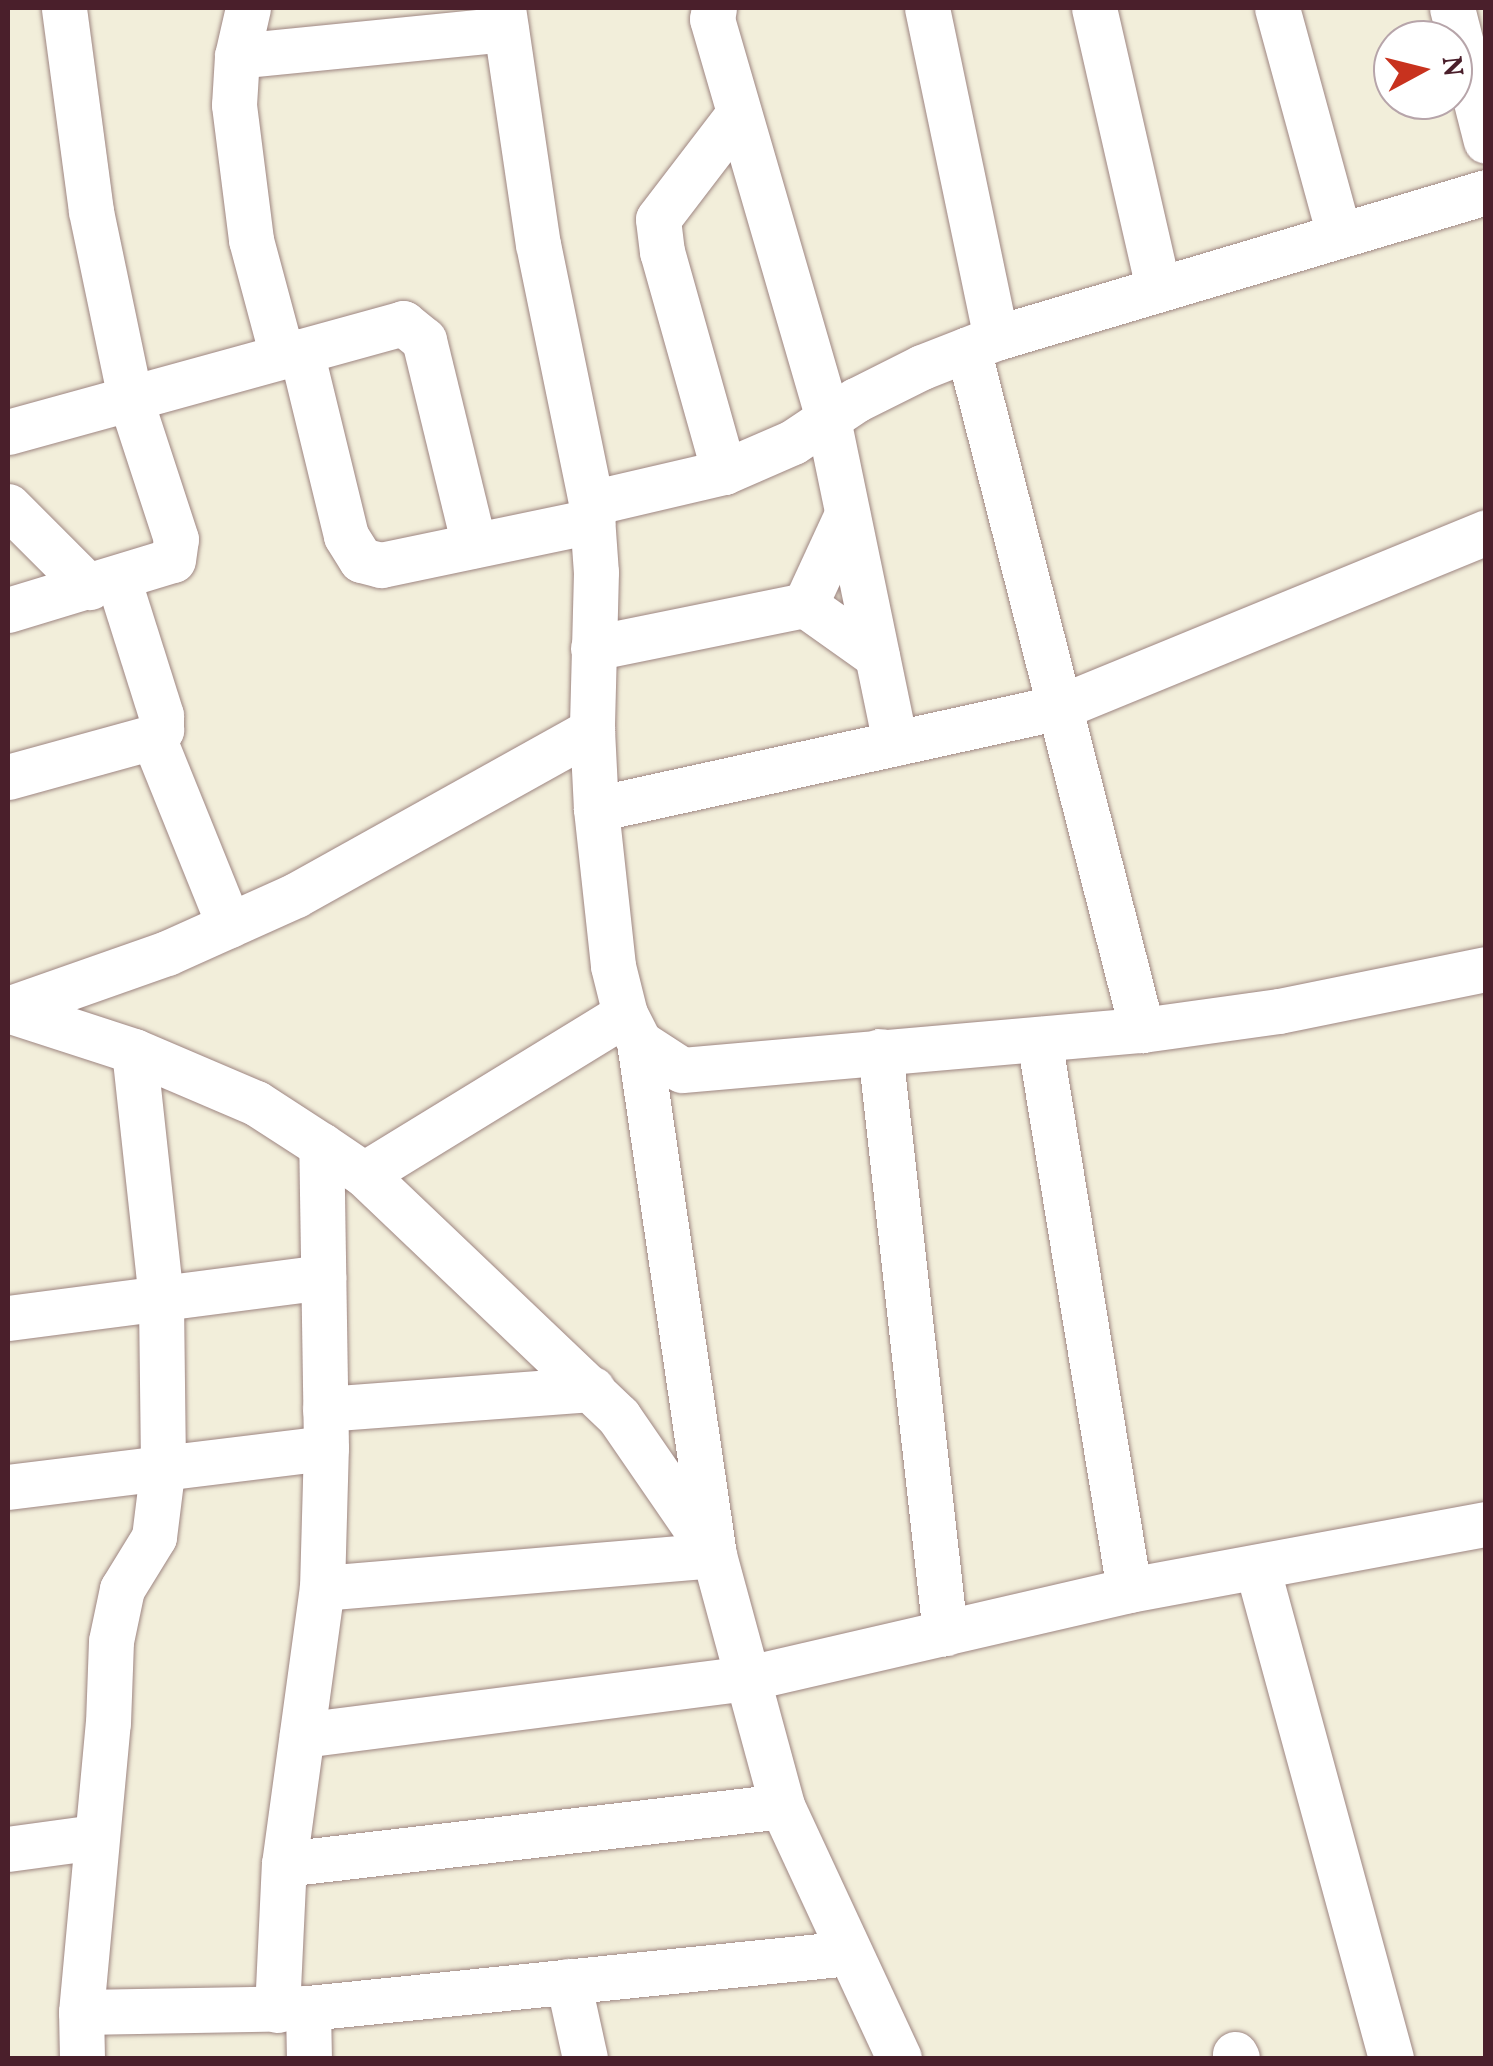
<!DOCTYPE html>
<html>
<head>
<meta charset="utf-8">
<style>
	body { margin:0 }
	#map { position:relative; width:1493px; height:2066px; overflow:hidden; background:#f2eeda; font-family:Vollkorn,serif }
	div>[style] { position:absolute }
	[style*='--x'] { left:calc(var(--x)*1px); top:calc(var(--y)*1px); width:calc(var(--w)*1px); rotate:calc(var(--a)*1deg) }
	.roads { filter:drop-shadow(0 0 2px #9e8682) drop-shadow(0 0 2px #9e8682) }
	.minor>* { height:45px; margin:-22.5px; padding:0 22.5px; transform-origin:22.5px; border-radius:22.5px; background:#fff }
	span { translate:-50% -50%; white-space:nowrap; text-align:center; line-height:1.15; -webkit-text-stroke:8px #fff; paint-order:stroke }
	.frame { position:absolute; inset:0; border:10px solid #4a1f2b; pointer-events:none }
	.north { position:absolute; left:1373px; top:20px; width:100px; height:100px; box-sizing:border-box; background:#fff; border:2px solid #b7a5aa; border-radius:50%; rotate:83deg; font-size:28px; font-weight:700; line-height:40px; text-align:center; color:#4a1f2b }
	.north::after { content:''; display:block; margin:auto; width:35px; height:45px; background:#c8321e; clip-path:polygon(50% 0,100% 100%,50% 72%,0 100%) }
</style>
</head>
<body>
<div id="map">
	<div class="roads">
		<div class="minor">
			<div style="--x:248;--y:8;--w:49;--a:102.9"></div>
			<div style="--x:237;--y:56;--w:49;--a:93.5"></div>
			<div style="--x:234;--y:105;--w:136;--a:82.8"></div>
			<div style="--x:251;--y:240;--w:120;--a:75"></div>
			<div style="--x:503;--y:8;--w:239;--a:81.6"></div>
			<div style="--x:538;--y:244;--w:264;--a:78.4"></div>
			<div style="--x:591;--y:503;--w:69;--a:85.9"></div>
			<div style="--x:596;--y:572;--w:158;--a:91.5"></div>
			<div style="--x:592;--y:730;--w:79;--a:87.1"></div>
			<div style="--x:596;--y:809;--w:158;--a:83.8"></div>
			<div style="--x:613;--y:966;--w:49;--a:76"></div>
			<div style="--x:625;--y:1014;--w:31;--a:63"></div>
			<div style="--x:639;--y:1042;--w:51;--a:33.1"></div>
			<div style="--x:682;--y:1070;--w:462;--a:-5"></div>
			<div style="--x:1142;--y:1030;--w:138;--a:-7.9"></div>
			<div style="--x:1279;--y:1011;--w:211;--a:-11.5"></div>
			<div style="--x:714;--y:8;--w:11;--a:100"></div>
			<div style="--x:712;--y:19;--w:416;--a:73.8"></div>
			<div style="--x:828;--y:419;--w:331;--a:78.3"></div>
			<div style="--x:927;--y:8;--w:337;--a:78.2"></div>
			<div style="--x:1094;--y:8;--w:287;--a:77.1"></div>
			<div style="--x:1277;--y:8;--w:234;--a:74.7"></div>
			<div style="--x:1452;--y:8;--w:137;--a:75.7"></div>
			<div style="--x:237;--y:56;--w:270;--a:-5.7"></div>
			<div style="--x:968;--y:349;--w:703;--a:75.67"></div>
			<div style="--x:301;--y:351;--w:190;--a:76.3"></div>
			<div style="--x:346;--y:536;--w:28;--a:58"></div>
			<div style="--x:361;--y:560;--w:21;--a:14"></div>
			<div style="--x:381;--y:565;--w:216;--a:-11.8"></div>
			<div style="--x:8;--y:432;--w:410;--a:-15.4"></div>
			<div style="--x:403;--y:323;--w:27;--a:39"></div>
			<div style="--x:424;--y:340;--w:211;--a:76.3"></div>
			<div style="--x:724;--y:472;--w:229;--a:-105.7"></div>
			<div style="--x:662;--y:252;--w:33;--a:-97"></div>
			<div style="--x:658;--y:219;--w:133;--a:-52.6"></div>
			<div style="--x:591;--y:503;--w:137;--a:-13.1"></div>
			<div style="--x:724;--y:472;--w:75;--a:-23.5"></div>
			<div style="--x:793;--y:442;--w:76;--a:-33.7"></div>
			<div style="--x:856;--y:400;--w:74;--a:-26.6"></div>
			<div style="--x:922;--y:367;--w:79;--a:-21.4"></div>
			<div style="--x:996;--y:338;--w:511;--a:-16.59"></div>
			<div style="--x:8;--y:506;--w:115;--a:45"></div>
			<div style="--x:805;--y:605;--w:100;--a:-65.2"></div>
			<div style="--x:8;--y:610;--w:172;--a:-16.9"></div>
			<div style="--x:173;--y:560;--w:21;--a:-82"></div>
			<div style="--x:176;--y:539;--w:148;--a:-108.1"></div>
			<div style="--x:130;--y:398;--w:191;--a:-101.8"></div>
			<div style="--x:91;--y:211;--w:205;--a:-97.6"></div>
			<div style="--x:593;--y:648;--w:216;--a:-11.5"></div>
			<div style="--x:805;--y:605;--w:88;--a:35.3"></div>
			<div style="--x:153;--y:737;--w:203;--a:68"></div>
			<div style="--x:8;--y:777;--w:150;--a:-15.4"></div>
			<div style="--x:153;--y:737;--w:11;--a:-41"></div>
			<div style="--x:161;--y:730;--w:15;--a:-90"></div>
			<div style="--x:161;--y:715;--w:143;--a:-107.5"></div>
			<div style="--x:596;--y:809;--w:475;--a:-12.4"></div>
			<div style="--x:1060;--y:707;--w:461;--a:-22.3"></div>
			<div style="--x:8;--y:1009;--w:169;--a:-19.4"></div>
			<div style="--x:167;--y:953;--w:141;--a:-24.2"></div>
			<div style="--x:296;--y:895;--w:339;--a:-29.1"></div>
			<div style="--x:8;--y:1010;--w:133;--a:18"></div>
			<div style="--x:134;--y:1051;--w:133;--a:23.1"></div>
			<div style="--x:256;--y:1103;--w:77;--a:32.9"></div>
			<div style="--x:321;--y:1145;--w:52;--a:34"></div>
			<div style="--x:364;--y:1174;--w:352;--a:43.6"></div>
			<div style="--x:619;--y:1417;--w:168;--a:55.5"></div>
			<div style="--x:714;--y:1555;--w:260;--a:74.8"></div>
			<div style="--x:782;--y:1806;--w:278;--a:65.1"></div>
			<div style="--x:1039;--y:1039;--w:558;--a:80.72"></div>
			<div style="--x:880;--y:1051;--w:586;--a:83.63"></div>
			<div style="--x:364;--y:1174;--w:306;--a:-31.5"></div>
			<div style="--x:8;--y:1318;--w:318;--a:-7.4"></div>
			<div style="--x:325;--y:1409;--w:268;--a:-4.3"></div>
			<div style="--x:8;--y:1487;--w:320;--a:-7"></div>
			<div style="--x:1257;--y:1567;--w:509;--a:74.74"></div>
			<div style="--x:322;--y:1588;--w:393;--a:-4.8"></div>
			<div style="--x:714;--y:1555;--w:518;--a:-98.32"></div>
			<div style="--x:302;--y:1735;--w:450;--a:-7.3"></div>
			<div style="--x:748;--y:1678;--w:391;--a:-13"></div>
			<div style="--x:1129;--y:1590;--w:363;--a:-10.5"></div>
			<div style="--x:8;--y:1849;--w:89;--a:-7.8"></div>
			<div style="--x:284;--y:1864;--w:501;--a:-6.64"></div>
			<div style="--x:568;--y:1981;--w:79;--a:77.6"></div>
			<div style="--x:308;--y:2008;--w:50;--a:88.9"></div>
			<div style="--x:277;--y:2010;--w:146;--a:-87.3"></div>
			<div style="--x:284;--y:1864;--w:279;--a:-82.2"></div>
			<div style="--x:322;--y:1588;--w:140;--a:-88.4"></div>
			<div style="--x:326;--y:1448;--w:303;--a:-90.9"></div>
			<div style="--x:81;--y:2012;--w:227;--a:-1"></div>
			<div style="--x:308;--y:2008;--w:544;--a:-5.8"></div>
			<div style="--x:1235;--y:2054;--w:4;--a:63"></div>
			<div style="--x:82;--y:2058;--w:46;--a:-91.2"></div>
			<div style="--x:81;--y:2012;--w:290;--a:-84.7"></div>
			<div style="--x:108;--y:1723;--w:82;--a:-87.9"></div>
			<div style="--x:111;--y:1641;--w:53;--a:-78.1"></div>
			<div style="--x:122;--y:1589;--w:61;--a:-58.4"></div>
			<div style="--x:154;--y:1537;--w:73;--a:-82.9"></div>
			<div style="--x:163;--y:1465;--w:166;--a:-90.7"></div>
			<div style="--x:161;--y:1299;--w:249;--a:-96.2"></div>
		</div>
	</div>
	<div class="frame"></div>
	<div class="north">N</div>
</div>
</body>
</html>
